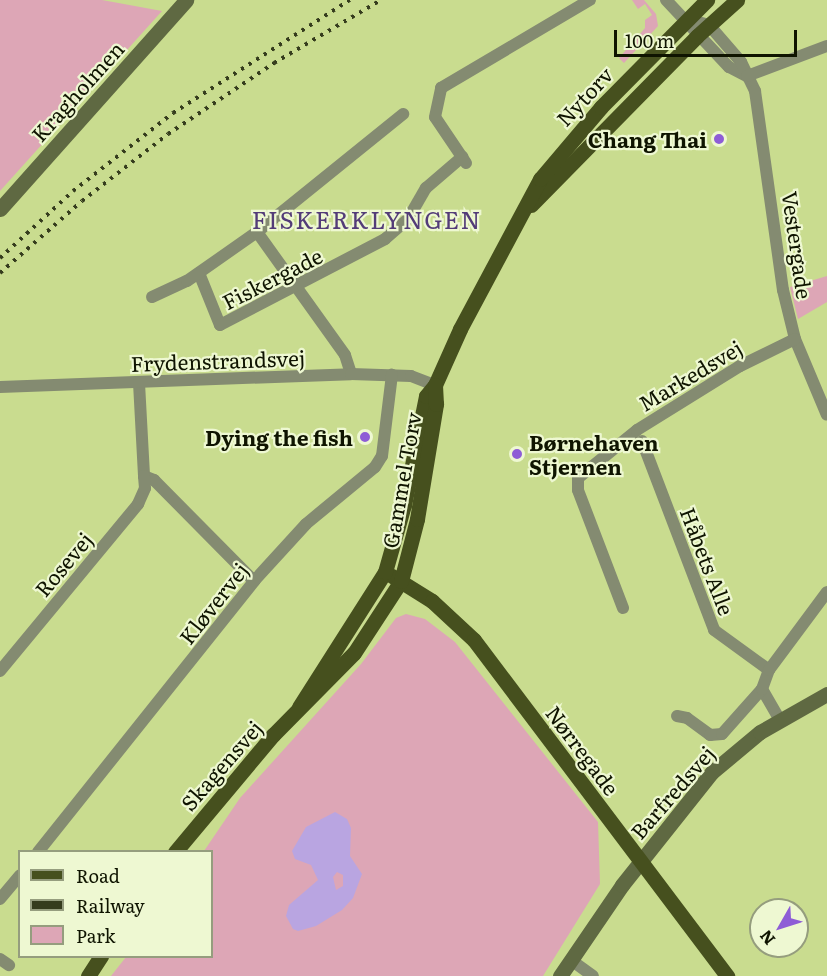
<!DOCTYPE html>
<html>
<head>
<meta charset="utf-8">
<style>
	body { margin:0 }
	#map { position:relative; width:827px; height:976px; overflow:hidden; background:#c9dc8f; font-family:Literata,serif }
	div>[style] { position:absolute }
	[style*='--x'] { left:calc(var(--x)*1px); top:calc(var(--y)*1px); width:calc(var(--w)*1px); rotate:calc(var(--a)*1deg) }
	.green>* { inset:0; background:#dda6b6 }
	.water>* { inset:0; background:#b9a5e1 }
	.street>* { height:12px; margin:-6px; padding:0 6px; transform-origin:6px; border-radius:6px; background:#848b71 }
	.secondary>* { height:15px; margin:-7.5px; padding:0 7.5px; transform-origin:7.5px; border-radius:7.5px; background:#5f6942 }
	.primary>* { height:15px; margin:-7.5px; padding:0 7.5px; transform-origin:7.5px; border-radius:7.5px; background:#46501e }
	.rail>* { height:4px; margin-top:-2px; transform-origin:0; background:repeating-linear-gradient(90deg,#353c1d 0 3px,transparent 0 9px) }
	.dots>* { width:16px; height:16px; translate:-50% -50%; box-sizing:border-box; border:3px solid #eef8d2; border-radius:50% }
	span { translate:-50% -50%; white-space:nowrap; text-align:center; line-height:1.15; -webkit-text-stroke:4.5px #eef8d2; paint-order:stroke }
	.street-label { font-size:21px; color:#0f1400 }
	.poi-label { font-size:21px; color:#0f1400; font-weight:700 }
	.right { translate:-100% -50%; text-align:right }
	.left { translate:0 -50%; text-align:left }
	.quarter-label { font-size:24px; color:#533c78; letter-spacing:1.5px }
	.legend { position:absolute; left:18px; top:850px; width:195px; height:108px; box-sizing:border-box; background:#eef8d2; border:2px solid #959d7e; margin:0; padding:8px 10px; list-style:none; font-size:18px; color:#0f1400 }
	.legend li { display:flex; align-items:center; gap:12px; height:30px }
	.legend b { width:30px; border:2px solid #959d7e }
	.north { position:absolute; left:749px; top:898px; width:60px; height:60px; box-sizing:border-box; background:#eef8d2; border:2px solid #959d7e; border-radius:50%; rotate:231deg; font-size:16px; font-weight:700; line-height:24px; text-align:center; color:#0f1400 }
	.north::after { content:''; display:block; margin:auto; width:21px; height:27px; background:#8e5dd6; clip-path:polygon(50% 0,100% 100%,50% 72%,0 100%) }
	.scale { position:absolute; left:614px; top:30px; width:183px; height:27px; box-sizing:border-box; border:3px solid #0f1400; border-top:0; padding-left:8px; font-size:18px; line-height:21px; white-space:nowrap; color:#0f1400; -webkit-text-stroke:4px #eef8d2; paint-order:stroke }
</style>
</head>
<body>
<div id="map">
	<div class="green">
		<div style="clip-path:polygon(0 0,102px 0,162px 11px,0 191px)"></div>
		<div style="clip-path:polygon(632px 0,644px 0,656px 14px,658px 26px,624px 63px,619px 58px,645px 28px,645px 20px,652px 15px,645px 4px,638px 9px)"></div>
		<div style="clip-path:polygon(827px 276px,827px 302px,798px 319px,790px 287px)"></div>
		<div style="clip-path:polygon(406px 614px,425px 619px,455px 642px,598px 822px,600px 884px,543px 976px,111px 976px,126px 957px,212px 956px,212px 852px,204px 851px,240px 798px,361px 664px,396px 618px)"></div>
	</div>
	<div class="water">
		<div style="clip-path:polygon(evenodd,335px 812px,347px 819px,351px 828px,350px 856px,362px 874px,353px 898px,342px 910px,316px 926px,298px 931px,293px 929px,286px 916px,289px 905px,318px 880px,311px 865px,295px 859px,292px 851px,306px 827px,335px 812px,337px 872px,343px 875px,343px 886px,336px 890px,333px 877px,337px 872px)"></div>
	</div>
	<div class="street">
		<div style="--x:666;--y:0;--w:92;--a:46.8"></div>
		<div style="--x:729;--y:67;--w:20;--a:27"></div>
		<div style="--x:687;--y:19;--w:23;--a:15"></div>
		<div style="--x:709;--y:25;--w:49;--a:49.1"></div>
		<div style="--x:741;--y:62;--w:32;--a:64"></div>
		<div style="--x:755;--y:91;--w:201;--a:82"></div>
		<div style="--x:783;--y:290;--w:50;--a:76.2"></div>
		<div style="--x:795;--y:339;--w:82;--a:67.2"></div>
		<div style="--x:747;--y:76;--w:85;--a:-20.6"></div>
		<div style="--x:466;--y:163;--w:55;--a:-124"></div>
		<div style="--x:435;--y:117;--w:30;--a:-78"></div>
		<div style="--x:441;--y:88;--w:173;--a:-30.6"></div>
		<div style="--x:257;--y:232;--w:151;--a:54.4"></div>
		<div style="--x:345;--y:355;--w:20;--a:72"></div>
		<div style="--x:199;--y:273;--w:56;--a:68"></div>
		<div style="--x:220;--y:325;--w:186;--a:-27.5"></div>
		<div style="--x:385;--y:239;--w:30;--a:-41"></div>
		<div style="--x:408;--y:219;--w:36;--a:-60"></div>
		<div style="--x:426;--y:188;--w:48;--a:-40.7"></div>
		<div style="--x:152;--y:297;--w:38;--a:-25"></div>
		<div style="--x:187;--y:281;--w:85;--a:-35"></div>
		<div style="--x:257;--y:232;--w:188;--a:-38.9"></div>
		<div style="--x:139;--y:383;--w:93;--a:86.9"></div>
		<div style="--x:144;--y:476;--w:11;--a:22"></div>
		<div style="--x:154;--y:480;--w:142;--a:45.3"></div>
		<div style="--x:0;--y:387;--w:351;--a:-2.1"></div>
		<div style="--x:351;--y:374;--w:60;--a:1.9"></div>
		<div style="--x:411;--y:376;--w:26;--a:21"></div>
		<div style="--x:642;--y:441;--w:202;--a:69.1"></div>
		<div style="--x:714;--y:630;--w:68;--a:36"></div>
		<div style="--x:623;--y:608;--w:126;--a:-110.9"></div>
		<div style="--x:578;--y:490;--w:12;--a:-90"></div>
		<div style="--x:578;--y:478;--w:76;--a:-39.1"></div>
		<div style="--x:637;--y:430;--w:121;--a:-31.9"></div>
		<div style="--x:740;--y:366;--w:61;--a:-26.1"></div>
		<div style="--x:0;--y:671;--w:217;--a:-50.4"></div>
		<div style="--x:138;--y:504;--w:17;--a:-66"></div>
		<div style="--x:145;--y:488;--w:12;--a:-95"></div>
		<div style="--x:762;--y:689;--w:34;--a:60"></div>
		<div style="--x:677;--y:716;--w:10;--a:11"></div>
		<div style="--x:687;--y:718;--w:29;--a:36"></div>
		<div style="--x:710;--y:735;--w:12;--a:-5"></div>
		<div style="--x:722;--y:734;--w:60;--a:-48.4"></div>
		<div style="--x:762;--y:689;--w:20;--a:-70"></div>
		<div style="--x:769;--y:670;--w:97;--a:-53.4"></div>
		<div style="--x:38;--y:852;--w:347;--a:-51.4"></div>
		<div style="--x:254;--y:581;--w:77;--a:-47.6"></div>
		<div style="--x:306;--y:524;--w:89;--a:-39.6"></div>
		<div style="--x:375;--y:467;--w:13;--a:-58"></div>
		<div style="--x:382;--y:456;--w:82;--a:-83"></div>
		<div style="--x:0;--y:899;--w:31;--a:-50"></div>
		<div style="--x:0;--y:959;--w:11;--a:34"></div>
		<div style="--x:571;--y:960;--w:27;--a:36"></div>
	</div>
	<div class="secondary">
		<div style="--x:0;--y:209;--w:280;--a:-48.3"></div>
		<div style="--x:560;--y:976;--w:110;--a:-55.7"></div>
		<div style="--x:622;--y:885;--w:144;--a:-51.5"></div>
		<div style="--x:712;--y:772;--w:62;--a:-39.8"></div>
		<div style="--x:760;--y:732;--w:77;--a:-29.6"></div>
	</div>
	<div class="primary">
		<div style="--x:531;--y:205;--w:237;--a:-45.5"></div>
		<div style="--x:697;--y:36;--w:54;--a:-42"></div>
		<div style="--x:392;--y:576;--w:47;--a:32"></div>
		<div style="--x:432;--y:601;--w:57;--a:42.9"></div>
		<div style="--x:474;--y:640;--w:421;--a:53"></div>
		<div style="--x:299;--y:707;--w:160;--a:-57.5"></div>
		<div style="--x:385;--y:572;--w:70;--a:-74.2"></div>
		<div style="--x:404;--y:505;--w:111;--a:-78.6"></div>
		<div style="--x:426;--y:396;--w:14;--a:-51"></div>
		<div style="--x:435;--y:385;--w:61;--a:-65.9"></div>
		<div style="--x:460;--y:329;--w:170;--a:-61.9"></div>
		<div style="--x:540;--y:179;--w:94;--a:-49.7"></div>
		<div style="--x:601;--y:107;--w:151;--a:-45.3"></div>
		<div style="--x:175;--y:852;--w:153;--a:-50.1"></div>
		<div style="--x:273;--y:735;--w:115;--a:-45.4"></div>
		<div style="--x:354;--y:653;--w:86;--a:-56.9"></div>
		<div style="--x:401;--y:581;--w:64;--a:-75.5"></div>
		<div style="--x:417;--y:519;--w:117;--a:-80.6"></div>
		<div style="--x:436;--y:404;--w:19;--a:-93"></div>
		<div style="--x:88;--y:976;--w:24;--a:-57"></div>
	</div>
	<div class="rail">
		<div style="--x:0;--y:258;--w:99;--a:-42.5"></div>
		<div style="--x:73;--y:191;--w:127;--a:-38"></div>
		<div style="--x:173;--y:113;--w:210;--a:-32.6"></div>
		<div style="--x:0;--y:273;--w:109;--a:-41.3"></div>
		<div style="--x:82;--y:201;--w:109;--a:-37.9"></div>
		<div style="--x:168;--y:134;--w:128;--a:-33.8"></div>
		<div style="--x:274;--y:63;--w:124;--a:-30.5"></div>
	</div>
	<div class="dots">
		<div style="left:719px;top:139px;background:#8e5dd6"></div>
		<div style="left:365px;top:437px;background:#8e5dd6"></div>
		<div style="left:517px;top:454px;background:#8e5dd6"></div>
	</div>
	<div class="street-label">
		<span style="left:77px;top:91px;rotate:-48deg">Kragholmen</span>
		<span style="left:584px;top:96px;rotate:-47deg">Nytorv</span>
		<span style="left:798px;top:245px;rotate:82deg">Vestergade</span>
		<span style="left:272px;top:278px;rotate:-27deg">Fiskergade</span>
		<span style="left:218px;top:360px;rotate:-2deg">Frydenstrandsvej</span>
		<span style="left:690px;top:375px;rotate:-31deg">Markedsvej</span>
		<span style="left:401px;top:480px;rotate:-80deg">Gammel Torv</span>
		<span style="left:708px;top:561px;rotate:69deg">Håbets Alle</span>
		<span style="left:63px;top:564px;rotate:-50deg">Rosevej</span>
		<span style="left:213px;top:603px;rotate:-52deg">Kløvervej</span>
		<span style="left:583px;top:750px;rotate:53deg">Nørregade</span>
		<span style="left:221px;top:765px;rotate:-49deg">Skagensvej</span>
		<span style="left:672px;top:792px;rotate:-49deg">Barfredsvej</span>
	</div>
	<div class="poi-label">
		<span class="right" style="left:707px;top:139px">Chang Thai</span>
		<span class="right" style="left:353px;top:437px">Dying the fish</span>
		<span class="left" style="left:529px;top:454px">Børnehaven<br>Stjernen</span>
	</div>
	<div class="quarter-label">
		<span style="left:367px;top:219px">FISKERKLYNGEN</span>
	</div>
	<ul class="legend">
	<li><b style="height:8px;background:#46501e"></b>Road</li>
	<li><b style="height:8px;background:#353c1d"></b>Railway</li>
	<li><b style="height:16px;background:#dda6b6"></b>Park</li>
	</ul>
	<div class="north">N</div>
	<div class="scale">100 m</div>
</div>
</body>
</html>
